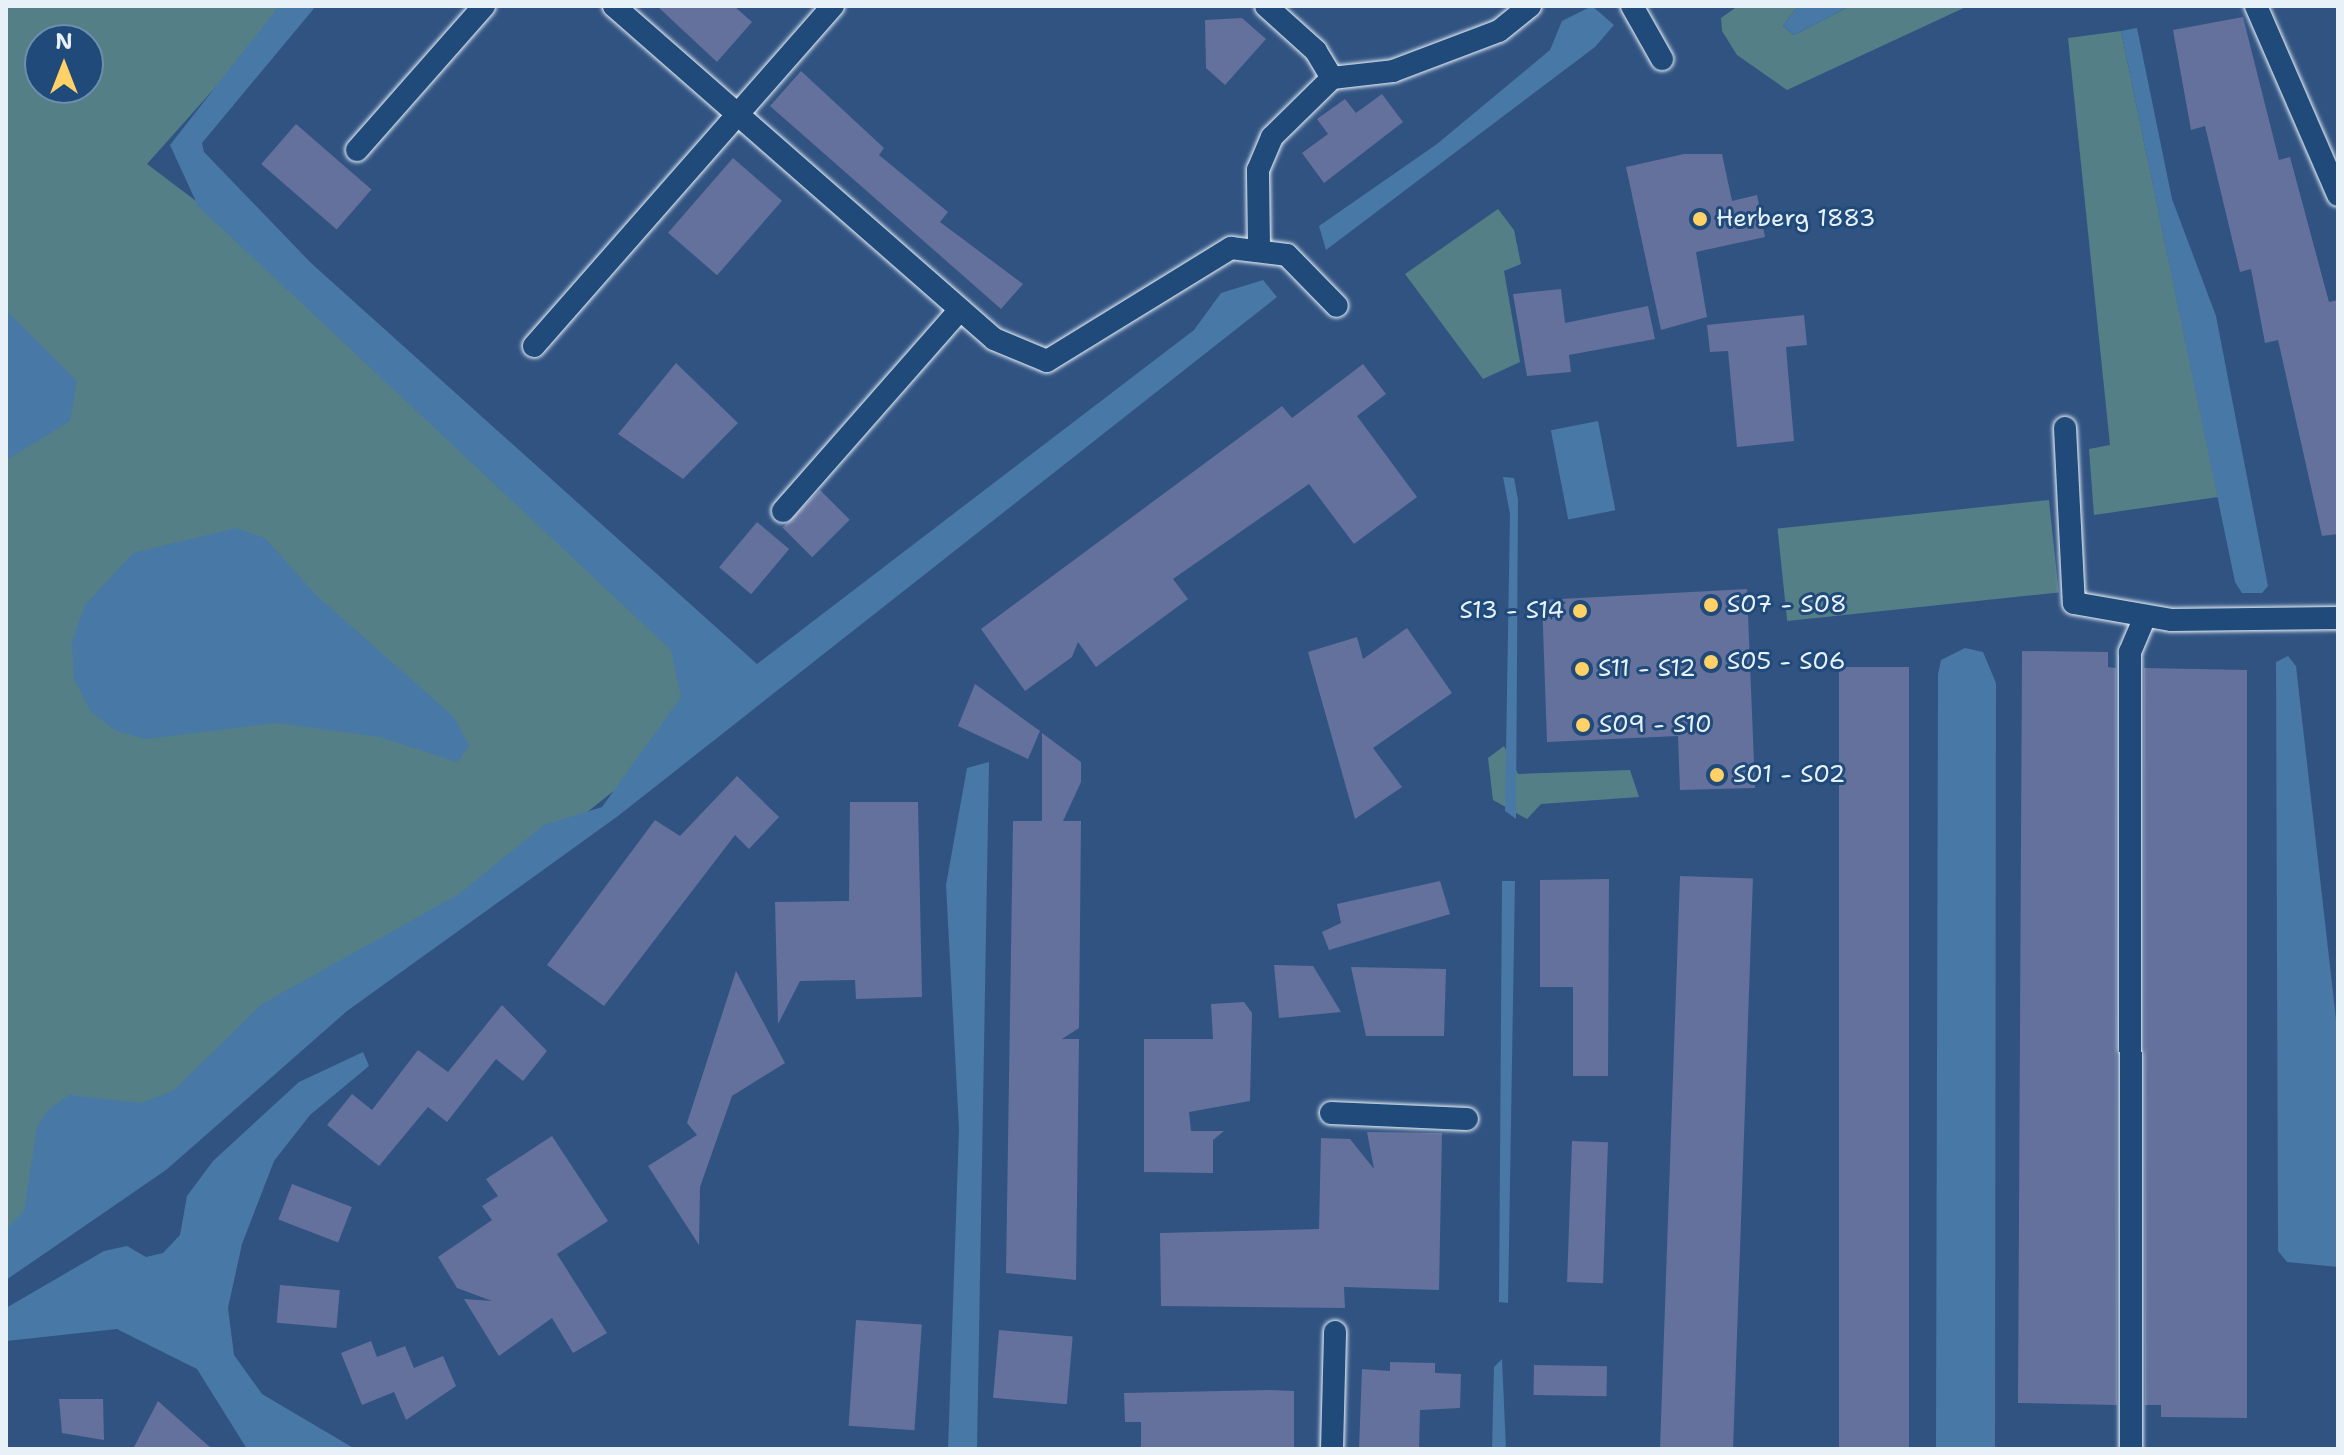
<!DOCTYPE html>
<html>
<head>
<meta charset="utf-8">
<style>
	body { margin:0 }
	#map { position:relative; width:2344px; height:1455px; overflow:hidden; background:#315382; font-family:"Shantell Sans",sans-serif }
	div>[style] { position:absolute }
	[style*='--x'] { left:calc(var(--x)*1px); top:calc(var(--y)*1px); width:calc(var(--w)*1px); rotate:calc(var(--a)*1deg) }
	.green>* { inset:0; background:#547f87; transform-origin:0 0 }
	.water>* { inset:0; background:#4878a5; transform-origin:0 0 }
	.building>* { inset:0; background:#63719c; transform-origin:0 0 }
	.roads { filter:drop-shadow(0 0 2px #e8f1f8) drop-shadow(0 0 2px #e8f1f8) }
	.service>* { height:22px; margin:-11px; padding:0 11px; transform-origin:11px; border-radius:11px; background:#1f4a7a }
	.dots>* { width:22px; height:22px; translate:-50% -50%; box-sizing:border-box; border:4px solid #1f4a7a; border-radius:50% }
	span { translate:-50% -50%; white-space:nowrap; text-align:center; line-height:1.15; -webkit-text-stroke:6px #1f4a7a; paint-order:stroke }
	.poi-label { font-size:24px; color:#e8f1f8 }
	.left { translate:0 -50%; text-align:left }
	.right { translate:-100% -50%; text-align:right }
	.frame { position:absolute; inset:0; border:8px solid #e8f1f8; pointer-events:none }
	.north { position:absolute; left:24px; top:24px; width:80px; height:80px; box-sizing:border-box; background:#1f4a7a; border:2px solid #6f8dac; border-radius:50%; rotate:0deg; font-size:22px; font-weight:700; line-height:32px; text-align:center; color:#e8f1f8 }
	.north::after { content:''; display:block; margin:auto; width:28px; height:36px; background:#ffd166; clip-path:polygon(50% 0,100% 100%,50% 72%,0 100%) }
</style>
</head>
<body>
<div id="map">
	<div class="green">
		<div style="clip-path:polygon(evenodd,6px 6px,288px 6px,147px 164px,302px 281px,741px 689px,466px 909px,6px 1255px,6px 6px,40px 40px,88px 40px,88px 88px,40px 88px,40px 40px)"></div>
		<div style="clip-path:polygon(1738px 6px,1798px 6px,1783px 26px,1794px 35px,1850px 6px,1968px 6px,1787px 90px,1737px 55px,1722px 31px,1721px 18px)"></div>
		<div style="clip-path:polygon(2121px 31px,2218px 497px,2094px 515px,2089px 449px,2110px 445px,2068px 38px)"></div>
		<div style="clip-path:polygon(1498px 209px,1514px 230px,1521px 264px,1504px 271px,1520px 362px,1483px 379px,1405px 274px)"></div>
		<div style="left:2049px;top:500px;width:93px;height:273px;rotate:84deg"></div>
		<div style="clip-path:polygon(1504px 746px,1518px 774px,1630px 770px,1639px 797px,1541px 804px,1527px 819px,1493px 800px,1488px 758px)"></div>
	</div>
	<div class="water">
		<div style="clip-path:polygon(279px 6px,316px 6px,202px 143px,204px 152px,311px 263px,757px 664px,1194px 330px,1221px 293px,1263px 280px,1277px 297px,618px 816px,347px 1011px,166px 1170px,6px 1280px,6px 1229px,24px 1211px,37px 1127px,47px 1111px,69px 1095px,141px 1103px,173px 1091px,262px 1004px,459px 894px,544px 825px,602px 807px,681px 697px,671px 650px,198px 206px,170px 145px)"></div>
		<div style="clip-path:polygon(1592px 6px,1614px 25px,1595px 47px,1326px 250px,1319px 226px,1437px 144px,1550px 50px,1562px 21px)"></div>
		<div style="clip-path:polygon(1798px 6px,1850px 6px,1794px 35px,1783px 26px)"></div>
		<div style="clip-path:polygon(2137px 28px,2172px 199px,2216px 316px,2268px 586px,2262px 593px,2242px 593px,2235px 582px,2121px 31px)"></div>
		<div style="clip-path:polygon(6px 310px,77px 381px,70px 421px,6px 460px)"></div>
		<div style="left:1598px;top:421px;width:91px;height:48px;rotate:79deg"></div>
		<div style="clip-path:polygon(1503px 477px,1514px 478px,1518px 500px,1516px 819px,1505px 811px,1510px 514px)"></div>
		<div style="clip-path:polygon(236px 528px,265px 538px,316px 595px,454px 717px,469px 746px,457px 762px,380px 737px,277px 723px,146px 739px,116px 731px,91px 712px,74px 679px,72px 642px,85px 605px,133px 553px)"></div>
		<div style="clip-path:polygon(1965px 648px,1983px 652px,1996px 683px,1995px 1449px,1936px 1449px,1938px 674px,1941px 660px)"></div>
		<div style="clip-path:polygon(2288px 656px,2296px 666px,2338px 1037px,2338px 1267px,2287px 1262px,2278px 1251px,2276px 662px)"></div>
		<div style="clip-path:polygon(989px 762px,977px 1449px,948px 1449px,959px 1129px,946px 885px,967px 768px)"></div>
		<div style="clip-path:polygon(1502px 881px,1515px 881px,1508px 1303px,1499px 1302px)"></div>
		<div style="clip-path:polygon(363px 1052px,369px 1066px,310px 1115px,274px 1161px,242px 1244px,228px 1308px,234px 1355px,262px 1394px,355px 1449px,247px 1449px,197px 1369px,117px 1329px,6px 1341px,6px 1308px,104px 1251px,127px 1246px,146px 1257px,163px 1253px,180px 1235px,187px 1196px,213px 1161px,299px 1082px)"></div>
		<div style="clip-path:polygon(1502px 1359px,1506px 1449px,1492px 1449px,1494px 1367px)"></div>
	</div>
	<div class="building">
		<div style="clip-path:polygon(657px 6px,734px 6px,752px 22px,717px 62px)"></div>
		<div style="clip-path:polygon(2243px 17px,2279px 160px,2290px 157px,2329px 302px,2338px 300px,2338px 534px,2322px 536px,2278px 340px,2265px 343px,2251px 269px,2240px 272px,2205px 126px,2191px 130px,2173px 30px)"></div>
		<div style="clip-path:polygon(1242px 18px,1266px 39px,1225px 85px,1206px 68px,1205px 20px)"></div>
		<div style="clip-path:polygon(801px 71px,884px 148px,879px 155px,948px 212px,940px 222px,1023px 284px,1001px 309px,770px 106px)"></div>
		<div style="clip-path:polygon(1382px 94px,1403px 122px,1324px 183px,1302px 153px,1328px 134px,1317px 119px,1345px 99px,1356px 113px)"></div>
		<div style="left:296px;top:124px;width:100px;height:53px;rotate:41deg"></div>
		<div style="clip-path:polygon(1684px 154px,1722px 154px,1732px 201px,1757px 195px,1765px 237px,1696px 252px,1707px 317px,1661px 330px,1626px 167px)"></div>
		<div style="left:733px;top:158px;width:65px;height:99px;rotate:41deg"></div>
		<div style="clip-path:polygon(1561px 289px,1565px 323px,1648px 306px,1655px 339px,1569px 355px,1571px 372px,1527px 376px,1513px 294px)"></div>
		<div style="clip-path:polygon(1804px 315px,1807px 345px,1786px 347px,1794px 441px,1737px 447px,1728px 351px,1710px 352px,1707px 325px)"></div>
		<div style="clip-path:polygon(676px 363px,738px 423px,683px 479px,618px 434px)"></div>
		<div style="clip-path:polygon(1363px 364px,1386px 394px,1357px 416px,1417px 497px,1354px 544px,1309px 484px,1173px 579px,1188px 599px,1096px 667px,1078px 642px,1072px 657px,1025px 691px,981px 629px,1282px 406px,1292px 418px)"></div>
		<div style="left:820px;top:490px;width:42px;height:53px;rotate:45deg"></div>
		<div style="left:757px;top:522px;width:42px;height:59px;rotate:40deg"></div>
		<div style="clip-path:polygon(1747px 589px,1755px 788px,1680px 790px,1678px 736px,1547px 742px,1542px 600px)"></div>
		<div style="clip-path:polygon(1407px 628px,1452px 693px,1373px 748px,1402px 787px,1355px 819px,1308px 652px,1357px 637px,1363px 659px)"></div>
		<div style="clip-path:polygon(2022px 651px,2108px 652px,2108px 667px,2116px 668px,2117px 1405px,2018px 1403px)"></div>
		<div style="left:1909px;top:667px;width:782px;height:70px;rotate:90deg"></div>
		<div style="clip-path:polygon(2144px 668px,2247px 670px,2247px 1418px,2161px 1417px,2161px 1405px,2145px 1405px)"></div>
		<div style="clip-path:polygon(975px 684px,1040px 731px,1028px 759px,958px 726px)"></div>
		<div style="clip-path:polygon(1042px 733px,1081px 762px,1081px 782px,1063px 821px,1081px 821px,1079px 1028px,1062px 1039px,1079px 1039px,1076px 1280px,1006px 1273px,1013px 821px,1042px 821px)"></div>
		<div style="clip-path:polygon(737px 776px,779px 817px,749px 849px,735px 835px,604px 1006px,547px 965px,655px 820px,680px 836px)"></div>
		<div style="clip-path:polygon(850px 802px,918px 802px,922px 997px,856px 999px,855px 980px,800px 981px,778px 1024px,775px 902px,849px 901px)"></div>
		<div style="left:1680px;top:876px;width:73px;height:573px;rotate:2deg"></div>
		<div style="clip-path:polygon(1609px 879px,1608px 1076px,1573px 1076px,1573px 987px,1540px 987px,1540px 880px)"></div>
		<div style="clip-path:polygon(1440px 881px,1450px 914px,1329px 950px,1322px 932px,1341px 923px,1337px 904px)"></div>
		<div style="clip-path:polygon(1274px 965px,1313px 966px,1341px 1012px,1279px 1018px)"></div>
		<div style="clip-path:polygon(1351px 967px,1446px 969px,1444px 1036px,1366px 1036px)"></div>
		<div style="clip-path:polygon(736px 971px,785px 1063px,732px 1096px,700px 1187px,699px 1245px,648px 1166px,697px 1135px,687px 1123px)"></div>
		<div style="clip-path:polygon(1244px 1002px,1252px 1013px,1250px 1101px,1189px 1112px,1191px 1131px,1224px 1131px,1213px 1140px,1213px 1173px,1144px 1172px,1144px 1039px,1213px 1039px,1211px 1004px)"></div>
		<div style="clip-path:polygon(502px 1005px,547px 1051px,523px 1081px,496px 1059px,447px 1122px,428px 1107px,379px 1166px,327px 1125px,352px 1094px,372px 1110px,418px 1050px,448px 1072px)"></div>
		<div style="clip-path:polygon(1367px 1132px,1442px 1133px,1439px 1290px,1344px 1287px,1345px 1308px,1161px 1306px,1160px 1233px,1319px 1229px,1321px 1138px,1350px 1139px,1374px 1169px)"></div>
		<div style="clip-path:polygon(552px 1136px,608px 1221px,557px 1254px,607px 1333px,573px 1353px,552px 1318px,499px 1356px,464px 1299px,492px 1301px,457px 1288px,438px 1257px,492px 1220px,482px 1206px,498px 1196px,486px 1179px)"></div>
		<div style="left:1572px;top:1141px;width:36px;height:141px;rotate:2deg"></div>
		<div style="left:292px;top:1184px;width:64px;height:38px;rotate:21deg"></div>
		<div style="left:280px;top:1285px;width:60px;height:38px;rotate:5deg"></div>
		<div style="left:856px;top:1320px;width:66px;height:106px;rotate:4deg"></div>
		<div style="left:999px;top:1330px;width:74px;height:68px;rotate:5deg"></div>
		<div style="clip-path:polygon(371px 1341px,377px 1357px,405px 1346px,414px 1368px,443px 1356px,456px 1386px,406px 1420px,394px 1392px,362px 1405px,341px 1353px)"></div>
		<div style="clip-path:polygon(1390px 1362px,1435px 1363px,1435px 1373px,1461px 1374px,1460px 1408px,1420px 1410px,1419px 1449px,1359px 1449px,1362px 1369px,1390px 1371px)"></div>
		<div style="left:1534px;top:1365px;width:73px;height:30px;rotate:1deg"></div>
		<div style="clip-path:polygon(1270px 1390px,1294px 1391px,1294px 1449px,1141px 1449px,1141px 1422px,1125px 1422px,1124px 1393px)"></div>
		<div style="clip-path:polygon(59px 1399px,103px 1399px,104px 1440px,62px 1433px)"></div>
		<div style="clip-path:polygon(158px 1401px,212px 1449px,133px 1449px)"></div>
	</div>
	<div class="roads">
		<div class="service">
			<div style="--x:614;--y:6;--w:505;--a:41.23"></div>
			<div style="--x:994;--y:339;--w:57;--a:22.5"></div>
			<div style="--x:1047;--y:361;--w:216;--a:-31.6"></div>
			<div style="--x:1231;--y:248;--w:56;--a:7.1"></div>
			<div style="--x:1287;--y:255;--w:71;--a:45.6"></div>
			<div style="--x:1632;--y:6;--w:61;--a:60.5"></div>
			<div style="--x:2256;--y:6;--w:206;--a:66.5"></div>
			<div style="--x:1332;--y:78;--w:61;--a:-6.5"></div>
			<div style="--x:1393;--y:71;--w:113;--a:-20.7"></div>
			<div style="--x:1499;--y:31;--w:40;--a:-39"></div>
			<div style="--x:357;--y:150;--w:192;--a:-48.6"></div>
			<div style="--x:1259;--y:246;--w:76;--a:-90.8"></div>
			<div style="--x:1258;--y:170;--w:36;--a:-67"></div>
			<div style="--x:1272;--y:137;--w:84;--a:-44.5"></div>
			<div style="--x:1332;--y:78;--w:31;--a:-121"></div>
			<div style="--x:1316;--y:51;--w:67;--a:-138"></div>
			<div style="--x:534;--y:346;--w:453;--a:-48.7"></div>
			<div style="--x:2065;--y:428;--w:175;--a:87.1"></div>
			<div style="--x:2074;--y:603;--w:98;--a:9.9"></div>
			<div style="--x:2171;--y:620;--w:167;--a:-0.7"></div>
			<div style="--x:783;--y:511;--w:266;--a:-48.7"></div>
			<div style="--x:1331;--y:1113;--w:136;--a:2.5"></div>
			<div style="--x:1332;--y:1449;--w:117;--a:-88.5"></div>
			<div style="--x:2131;--y:1449;--w:797;--a:-90.07"></div>
			<div style="--x:2130;--y:652;--w:39;--a:-67"></div>
		</div>
	</div>
	<div class="dots">
		<div style="left:1700px;top:219px;background:#ffd166"></div>
		<div style="left:1711px;top:605px;background:#ffd166"></div>
		<div style="left:1580px;top:611px;background:#ffd166"></div>
		<div style="left:1711px;top:662px;background:#ffd166"></div>
		<div style="left:1582px;top:669px;background:#ffd166"></div>
		<div style="left:1583px;top:725px;background:#ffd166"></div>
		<div style="left:1717px;top:775px;background:#ffd166"></div>
	</div>
	<div class="poi-label">
		<span class="left" style="left:1716px;top:219px">Herberg 1883</span>
		<span class="left" style="left:1727px;top:605px">S07 - S08</span>
		<span class="right" style="left:1564px;top:611px">S13 - S14</span>
		<span class="left" style="left:1727px;top:662px">S05 - S06</span>
		<span class="left" style="left:1598px;top:669px">S11 - S12</span>
		<span class="left" style="left:1599px;top:725px">S09 - S10</span>
		<span class="left" style="left:1733px;top:775px">S01 - S02</span>
	</div>
	<div class="frame"></div>
	<div class="north">N</div>
</div>
</body>
</html>
